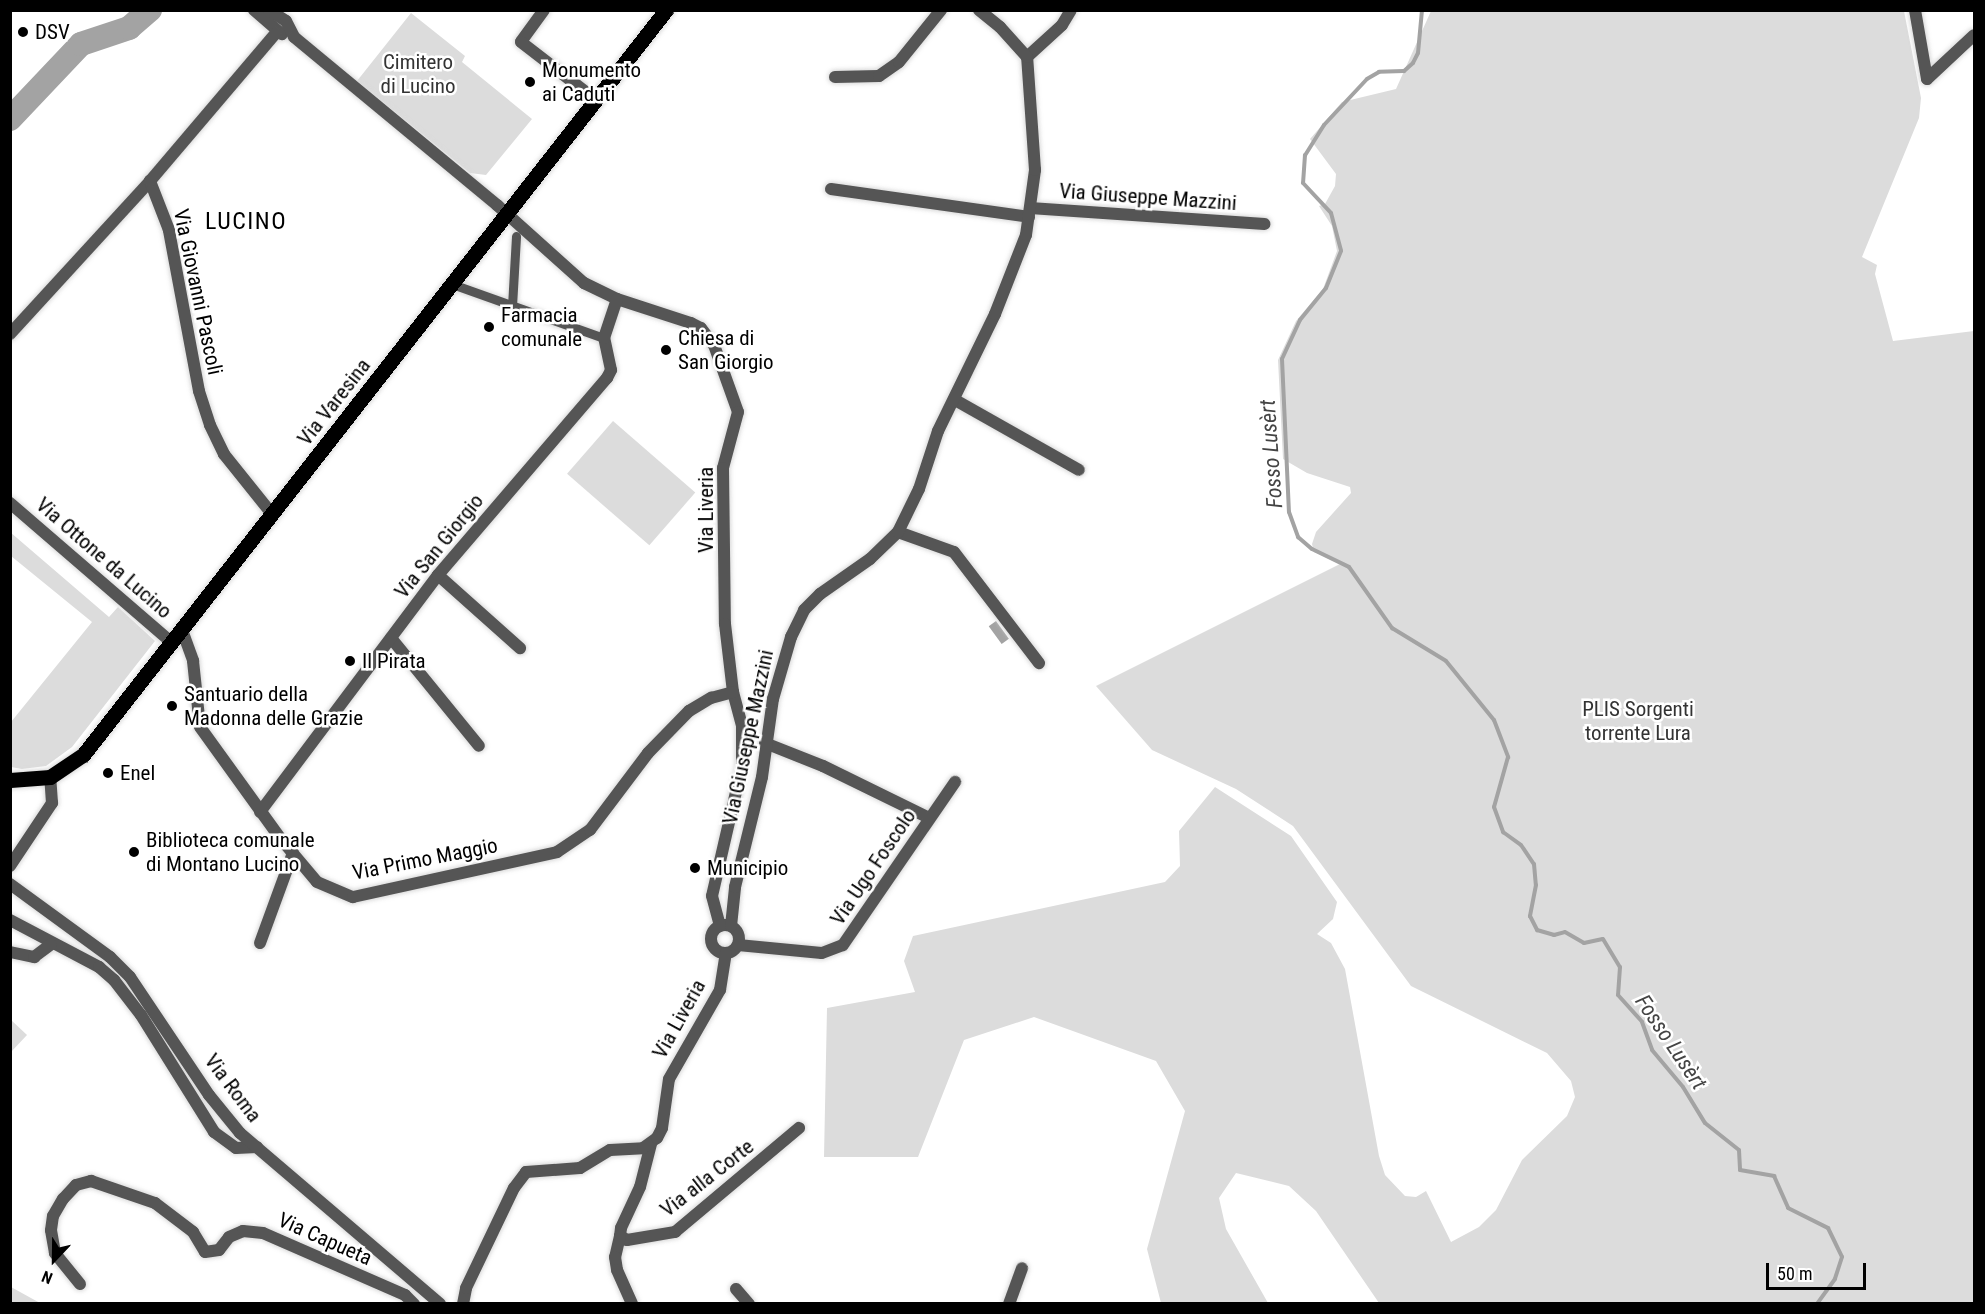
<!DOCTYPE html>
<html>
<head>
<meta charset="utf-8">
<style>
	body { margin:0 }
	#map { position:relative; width:1985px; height:1314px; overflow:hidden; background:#fff; font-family:"Roboto Condensed",sans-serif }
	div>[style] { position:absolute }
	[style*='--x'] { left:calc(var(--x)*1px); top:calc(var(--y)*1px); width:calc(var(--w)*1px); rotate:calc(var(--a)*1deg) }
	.green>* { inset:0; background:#dcdcdc; transform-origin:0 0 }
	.water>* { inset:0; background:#a3a3a3; transform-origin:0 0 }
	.stream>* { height:4px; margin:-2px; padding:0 2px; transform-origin:2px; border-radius:2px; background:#a3a3a3 }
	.river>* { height:24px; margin:-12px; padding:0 12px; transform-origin:12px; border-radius:12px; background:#a3a3a3 }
	.roads { filter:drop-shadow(0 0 2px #dbdbdb) drop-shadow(0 0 2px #dbdbdb) }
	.pedestrian>* { height:9px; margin:-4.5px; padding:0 4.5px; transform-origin:4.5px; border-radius:4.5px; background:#555 }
	.minor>* { height:12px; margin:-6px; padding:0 6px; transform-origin:6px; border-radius:6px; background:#555 }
	.minor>.ring { margin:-6px; padding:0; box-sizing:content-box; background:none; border:12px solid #555; border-radius:50% }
	.tertiary>* { height:12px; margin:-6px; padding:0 6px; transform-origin:6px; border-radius:6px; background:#555 }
	.primary>* { height:15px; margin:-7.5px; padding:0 7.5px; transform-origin:7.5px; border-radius:7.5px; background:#000 }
	.dots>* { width:16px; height:16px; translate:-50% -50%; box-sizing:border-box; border:3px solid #fff; border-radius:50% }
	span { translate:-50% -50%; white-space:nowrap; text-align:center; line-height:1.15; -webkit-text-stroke:5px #fff; paint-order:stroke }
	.poi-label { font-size:21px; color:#000 }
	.left { translate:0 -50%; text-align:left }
	.park-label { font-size:21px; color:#333 }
	.street-label { font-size:21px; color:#000 }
	.water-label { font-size:22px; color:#444; font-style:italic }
	.quarter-label { font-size:24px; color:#000; letter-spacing:1.5px }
	.frame { position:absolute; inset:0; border:12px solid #000; pointer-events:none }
	.north { position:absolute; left:24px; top:1230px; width:60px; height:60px; -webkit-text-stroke:4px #fff; paint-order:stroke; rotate:202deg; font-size:16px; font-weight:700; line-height:24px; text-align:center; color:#000 }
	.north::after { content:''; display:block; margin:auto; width:21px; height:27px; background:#000; clip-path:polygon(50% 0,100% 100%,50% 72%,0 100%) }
	.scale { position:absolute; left:1766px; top:1263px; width:100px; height:27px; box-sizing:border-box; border:3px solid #000; border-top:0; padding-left:8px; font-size:18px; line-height:21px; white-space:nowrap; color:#000; -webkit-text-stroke:4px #fff; paint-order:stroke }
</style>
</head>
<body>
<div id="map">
	<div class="green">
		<div style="clip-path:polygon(1431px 11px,1904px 11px,1921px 98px,1919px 118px,1862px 257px,1877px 265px,1875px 274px,1893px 341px,1974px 331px,1974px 1303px,1379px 1303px,1316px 1211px,1289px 1186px,1236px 1173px,1219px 1198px,1226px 1229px,1268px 1303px,1161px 1303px,1147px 1249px,1185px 1111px,1156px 1061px,1034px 1017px,964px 1040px,918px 1157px,824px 1157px,827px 1008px,915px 992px,904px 961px,913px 936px,1165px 882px,1180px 866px,1179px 831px,1215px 787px,1291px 836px,1337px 902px,1333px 919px,1317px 934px,1331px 943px,1345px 969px,1379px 1156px,1385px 1175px,1405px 1196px,1416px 1197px,1426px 1191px,1451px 1242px,1479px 1227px,1496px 1210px,1522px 1160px,1567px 1116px,1575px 1097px,1571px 1081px,1547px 1053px,1411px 986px,1293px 826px,1236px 789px,1152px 750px,1096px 686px,1340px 564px,1314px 552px,1312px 544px,1316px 532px,1351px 493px,1350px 487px,1307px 473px,1283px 459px,1278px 360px,1296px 321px,1323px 289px,1337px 251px,1332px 226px,1319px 206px,1325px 204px,1335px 186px,1336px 174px,1310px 139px,1342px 102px,1396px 89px)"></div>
		<div style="clip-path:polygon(411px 13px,465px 56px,462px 62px,532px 119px,486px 175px,470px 173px,357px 81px)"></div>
		<div style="left:613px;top:421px;width:109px;height:70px;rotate:41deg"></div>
		<div style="clip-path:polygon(10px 532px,109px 617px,118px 607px,155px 641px,72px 747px,46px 766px,22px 769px,11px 767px,11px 722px,92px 622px,11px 556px)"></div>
		<div style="clip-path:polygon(10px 1019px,27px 1035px,11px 1052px,10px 1052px)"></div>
		<div style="clip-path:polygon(11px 1287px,40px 1303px,11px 1303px)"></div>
	</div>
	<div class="water">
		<div style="left:996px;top:621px;width:22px;height:9px;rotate:54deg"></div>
	</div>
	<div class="stream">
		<div style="--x:1422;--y:10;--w:43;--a:95.3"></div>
		<div style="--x:1418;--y:53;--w:11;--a:117"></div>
		<div style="--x:1413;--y:63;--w:12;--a:138"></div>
		<div style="--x:1404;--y:71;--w:25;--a:178"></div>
		<div style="--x:1379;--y:72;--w:14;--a:150"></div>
		<div style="--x:1367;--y:79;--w:63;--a:133.1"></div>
		<div style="--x:1324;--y:125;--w:36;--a:122"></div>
		<div style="--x:1305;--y:155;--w:28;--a:94"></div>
		<div style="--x:1303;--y:183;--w:41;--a:47"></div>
		<div style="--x:1331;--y:213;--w:39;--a:75"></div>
		<div style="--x:1341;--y:251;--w:40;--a:112"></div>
		<div style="--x:1326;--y:288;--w:41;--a:129.1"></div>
		<div style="--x:1300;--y:320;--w:43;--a:114.8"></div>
		<div style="--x:1282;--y:359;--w:153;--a:87.4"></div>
		<div style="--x:1289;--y:512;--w:27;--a:70"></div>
		<div style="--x:1298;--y:537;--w:18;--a:41"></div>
		<div style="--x:1312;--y:549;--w:41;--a:25.9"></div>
		<div style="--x:1349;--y:567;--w:75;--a:54.8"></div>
		<div style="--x:1392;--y:628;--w:63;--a:31.4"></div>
		<div style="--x:1446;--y:661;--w:76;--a:50.9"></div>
		<div style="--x:1494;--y:720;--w:40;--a:69"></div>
		<div style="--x:1508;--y:757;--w:52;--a:105.6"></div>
		<div style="--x:1494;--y:807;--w:27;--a:70"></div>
		<div style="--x:1503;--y:832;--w:22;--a:36"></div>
		<div style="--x:1521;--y:845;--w:23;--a:56"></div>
		<div style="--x:1534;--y:864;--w:21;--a:85"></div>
		<div style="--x:1536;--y:885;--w:32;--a:101"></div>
		<div style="--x:1530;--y:916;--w:16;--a:63"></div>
		<div style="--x:1537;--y:930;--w:18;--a:16"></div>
		<div style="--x:1554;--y:935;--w:11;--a:-15"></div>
		<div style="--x:1565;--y:932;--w:22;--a:30"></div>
		<div style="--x:1584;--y:943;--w:19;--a:-12"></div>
		<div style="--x:1603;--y:939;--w:33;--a:59"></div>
		<div style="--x:1620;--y:967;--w:28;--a:94"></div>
		<div style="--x:1618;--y:995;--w:36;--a:48"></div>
		<div style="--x:1642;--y:1022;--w:30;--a:70"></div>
		<div style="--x:1652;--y:1050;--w:48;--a:50"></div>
		<div style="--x:1683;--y:1087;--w:42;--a:58.6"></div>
		<div style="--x:1705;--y:1123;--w:43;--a:38.5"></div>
		<div style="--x:1739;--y:1150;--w:20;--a:87"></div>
		<div style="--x:1740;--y:1170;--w:35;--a:10"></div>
		<div style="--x:1774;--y:1176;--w:35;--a:66"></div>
		<div style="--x:1788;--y:1208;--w:45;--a:26.6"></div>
		<div style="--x:1828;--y:1228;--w:32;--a:64"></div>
		<div style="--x:1842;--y:1257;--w:23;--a:108"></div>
		<div style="--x:1835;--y:1279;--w:31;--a:126"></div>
	</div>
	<div class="river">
		<div style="--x:10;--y:119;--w:103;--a:-46.6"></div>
		<div style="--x:81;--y:44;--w:51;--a:-18.4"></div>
		<div style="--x:129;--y:28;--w:28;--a:-41"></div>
	</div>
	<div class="roads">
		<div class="pedestrian">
			<div style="--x:452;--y:284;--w:161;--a:19.6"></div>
			<div style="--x:512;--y:306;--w:70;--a:-86.7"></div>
		</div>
		<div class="minor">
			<div style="--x:254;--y:10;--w:37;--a:41"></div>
			<div style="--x:269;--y:10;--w:20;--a:33"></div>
			<div style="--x:286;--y:21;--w:18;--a:63"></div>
			<div style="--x:294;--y:37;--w:264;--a:39.6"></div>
			<div style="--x:497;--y:205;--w:117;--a:41.9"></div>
			<div style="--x:584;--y:283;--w:37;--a:26"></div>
			<div style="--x:617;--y:299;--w:78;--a:18"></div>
			<div style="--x:691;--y:323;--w:11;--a:27"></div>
			<div style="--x:701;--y:328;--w:21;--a:53"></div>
			<div style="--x:714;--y:345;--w:71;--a:70.3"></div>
			<div style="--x:738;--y:412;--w:58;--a:105"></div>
			<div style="--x:723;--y:468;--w:156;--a:89.3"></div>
			<div style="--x:725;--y:624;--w:68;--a:83.3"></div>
			<div style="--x:733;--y:692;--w:34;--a:75"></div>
			<div style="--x:742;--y:725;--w:41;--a:90"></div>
			<div style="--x:742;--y:766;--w:133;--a:103"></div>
			<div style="--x:712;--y:896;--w:31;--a:75"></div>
			<div style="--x:544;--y:10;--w:39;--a:126"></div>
			<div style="--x:521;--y:42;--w:95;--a:37.7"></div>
			<div style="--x:1915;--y:10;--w:70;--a:80.1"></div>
			<div style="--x:1027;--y:57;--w:47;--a:-42.4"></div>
			<div style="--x:1062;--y:25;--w:17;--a:-59"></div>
			<div style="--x:835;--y:77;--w:44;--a:-1.3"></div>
			<div style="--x:879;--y:76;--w:24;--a:-35"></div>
			<div style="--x:899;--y:62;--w:67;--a:-51.1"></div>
			<div style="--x:1927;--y:79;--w:64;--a:-43.1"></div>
			<div style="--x:831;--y:189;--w:200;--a:8"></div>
			<div style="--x:1030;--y:208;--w:235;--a:3.9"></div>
			<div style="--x:10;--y:334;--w:207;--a:-47.5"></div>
			<div style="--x:955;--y:400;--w:142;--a:29.4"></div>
			<div style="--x:10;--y:503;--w:214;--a:40.8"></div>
			<div style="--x:272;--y:514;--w:77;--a:-128.7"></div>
			<div style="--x:224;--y:454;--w:32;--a:-116"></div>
			<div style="--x:210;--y:425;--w:36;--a:-108"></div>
			<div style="--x:199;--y:391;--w:164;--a:-100.6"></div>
			<div style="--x:169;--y:230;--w:53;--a:-111.2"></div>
			<div style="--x:150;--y:181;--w:194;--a:-49.6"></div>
			<div style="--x:898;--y:532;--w:59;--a:19.7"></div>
			<div style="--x:954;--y:552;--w:140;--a:52.6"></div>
			<div style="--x:438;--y:575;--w:110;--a:41.7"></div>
			<div style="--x:182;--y:630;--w:33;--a:70"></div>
			<div style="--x:193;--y:661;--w:66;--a:83.9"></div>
			<div style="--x:200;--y:727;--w:137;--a:54.2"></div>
			<div style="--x:280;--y:838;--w:57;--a:49.9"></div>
			<div style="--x:317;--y:882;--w:39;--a:23"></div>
			<div style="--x:353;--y:897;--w:209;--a:-12.4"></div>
			<div style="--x:557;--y:852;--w:40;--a:-34"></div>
			<div style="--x:590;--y:830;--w:96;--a:-53"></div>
			<div style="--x:648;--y:753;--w:59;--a:-45.7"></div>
			<div style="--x:689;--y:711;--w:26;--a:-31"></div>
			<div style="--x:711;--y:698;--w:23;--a:-15"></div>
			<div style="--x:391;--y:638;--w:139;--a:50.8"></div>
			<div style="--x:765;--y:743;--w:62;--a:21.6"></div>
			<div style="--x:823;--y:766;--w:118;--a:26.1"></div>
			<div style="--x:260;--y:812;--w:296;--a:-53.1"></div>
			<div style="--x:438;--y:575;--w:260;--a:-49.4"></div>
			<div style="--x:607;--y:378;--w:9;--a:-63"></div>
			<div style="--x:611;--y:370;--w:33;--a:-102"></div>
			<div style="--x:604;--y:338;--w:41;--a:-71.6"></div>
			<div style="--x:10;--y:866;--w:76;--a:-56.3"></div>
			<div style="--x:52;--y:803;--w:26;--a:-94"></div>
			<div style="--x:10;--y:920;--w:101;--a:27.8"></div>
			<div style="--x:99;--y:967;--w:20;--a:41"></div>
			<div style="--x:114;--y:980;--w:44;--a:52.4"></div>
			<div style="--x:141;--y:1015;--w:138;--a:58"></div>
			<div style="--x:214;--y:1132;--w:27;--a:36"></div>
			<div style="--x:236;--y:1148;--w:21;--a:-3"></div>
			<div class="ring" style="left:711px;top:925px;width:16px;height:16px"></div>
			<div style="--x:731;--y:926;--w:39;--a:-84"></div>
			<div style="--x:735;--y:887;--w:113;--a:-76.2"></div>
			<div style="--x:762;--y:777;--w:79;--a:-82"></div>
			<div style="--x:773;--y:699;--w:65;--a:-73.8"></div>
			<div style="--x:791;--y:637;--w:30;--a:-64"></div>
			<div style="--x:804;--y:610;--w:23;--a:-45"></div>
			<div style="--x:820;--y:594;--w:61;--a:-35"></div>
			<div style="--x:870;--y:559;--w:39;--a:-44"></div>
			<div style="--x:898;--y:532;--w:48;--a:-64"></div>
			<div style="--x:919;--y:489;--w:61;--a:-71.9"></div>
			<div style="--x:938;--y:431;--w:130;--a:-64"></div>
			<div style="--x:995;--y:314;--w:85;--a:-68.6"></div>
			<div style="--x:1026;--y:235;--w:66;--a:-82.1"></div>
			<div style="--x:1035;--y:170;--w:113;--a:-94"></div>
			<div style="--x:1027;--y:57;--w:40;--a:-132"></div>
			<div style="--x:1000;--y:27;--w:27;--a:-141"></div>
			<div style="--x:260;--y:943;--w:96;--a:-69.9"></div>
			<div style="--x:738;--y:945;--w:84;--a:5.4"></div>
			<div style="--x:822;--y:953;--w:22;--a:-21"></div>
			<div style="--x:843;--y:945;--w:198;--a:-55.5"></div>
			<div style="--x:10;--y:952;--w:25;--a:12"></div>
			<div style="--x:34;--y:957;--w:21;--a:-37"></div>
			<div style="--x:651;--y:1144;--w:44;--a:104.3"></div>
			<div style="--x:640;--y:1187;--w:45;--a:114.9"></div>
			<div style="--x:621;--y:1228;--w:8;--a:97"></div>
			<div style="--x:620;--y:1236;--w:8;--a:30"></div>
			<div style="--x:627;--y:1240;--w:49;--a:-9.5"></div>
			<div style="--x:675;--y:1232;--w:162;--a:-40"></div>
			<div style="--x:620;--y:1236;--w:22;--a:103"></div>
			<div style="--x:615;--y:1257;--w:13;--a:81"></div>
			<div style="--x:617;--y:1270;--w:37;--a:66"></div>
			<div style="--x:80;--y:1284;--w:40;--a:-129"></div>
			<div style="--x:55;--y:1253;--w:23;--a:-100"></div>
			<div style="--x:51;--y:1230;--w:14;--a:-82"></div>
			<div style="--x:53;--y:1216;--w:20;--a:-60"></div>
			<div style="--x:63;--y:1199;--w:19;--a:-47"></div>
			<div style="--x:76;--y:1185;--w:16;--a:-15"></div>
			<div style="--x:91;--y:1181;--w:68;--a:19"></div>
			<div style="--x:155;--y:1203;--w:48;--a:37.3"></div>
			<div style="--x:193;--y:1232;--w:23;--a:59"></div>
			<div style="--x:205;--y:1252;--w:14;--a:-8"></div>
			<div style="--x:219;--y:1250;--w:16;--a:-52"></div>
			<div style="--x:229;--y:1237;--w:15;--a:-23"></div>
			<div style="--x:243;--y:1231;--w:20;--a:6"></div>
			<div style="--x:263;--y:1233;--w:155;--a:23.6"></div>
			<div style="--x:405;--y:1295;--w:13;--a:45"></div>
			<div style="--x:736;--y:1289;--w:20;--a:49"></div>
			<div style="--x:463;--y:1304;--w:16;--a:-79"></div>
			<div style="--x:466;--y:1288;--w:111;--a:-64.4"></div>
			<div style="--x:514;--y:1188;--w:20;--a:-53"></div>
			<div style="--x:526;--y:1172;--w:54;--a:-4.2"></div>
			<div style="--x:580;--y:1168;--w:35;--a:-31"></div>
			<div style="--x:610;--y:1150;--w:33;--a:-3"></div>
			<div style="--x:643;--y:1148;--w:17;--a:-36"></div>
			<div style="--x:657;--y:1138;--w:11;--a:-63"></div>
			<div style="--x:662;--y:1128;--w:49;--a:-81.9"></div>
			<div style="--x:669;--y:1079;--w:103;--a:-60.2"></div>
			<div style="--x:720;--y:990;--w:37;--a:-81"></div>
			<div style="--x:1009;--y:1304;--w:38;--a:-70"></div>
		</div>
		<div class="tertiary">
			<div style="--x:10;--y:884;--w:124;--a:36.1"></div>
			<div style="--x:110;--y:957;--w:28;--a:45"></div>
			<div style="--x:130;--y:977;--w:142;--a:56.2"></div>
			<div style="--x:209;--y:1095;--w:49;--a:50.8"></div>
			<div style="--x:240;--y:1133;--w:263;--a:40.5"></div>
		</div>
		<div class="primary">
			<div style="--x:10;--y:780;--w:40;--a:-4.3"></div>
			<div style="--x:50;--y:777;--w:40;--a:-34"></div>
			<div style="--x:83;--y:755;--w:946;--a:-51.96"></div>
		</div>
	</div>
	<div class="dots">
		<div style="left:23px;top:32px;background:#000"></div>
		<div style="left:530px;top:82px;background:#000"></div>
		<div style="left:489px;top:327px;background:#000"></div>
		<div style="left:666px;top:350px;background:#000"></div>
		<div style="left:350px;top:661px;background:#000"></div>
		<div style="left:172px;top:706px;background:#000"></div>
		<div style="left:108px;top:773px;background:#000"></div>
		<div style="left:134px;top:852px;background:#000"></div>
		<div style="left:695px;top:868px;background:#000"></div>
	</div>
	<div class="poi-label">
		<span class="left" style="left:35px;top:32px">DSV</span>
		<span class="left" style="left:542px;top:82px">Monumento<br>ai Caduti</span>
		<span class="left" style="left:501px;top:327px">Farmacia<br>comunale</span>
		<span class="left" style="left:678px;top:350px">Chiesa di<br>San Giorgio</span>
		<span class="left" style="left:362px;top:661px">Il Pirata</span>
		<span class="left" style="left:184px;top:706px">Santuario della<br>Madonna delle Grazie</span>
		<span class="left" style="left:120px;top:773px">Enel</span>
		<span class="left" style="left:146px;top:852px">Biblioteca comunale<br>di Montano Lucino</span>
		<span class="left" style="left:707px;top:868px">Municipio</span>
	</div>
	<div class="park-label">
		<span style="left:418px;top:74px">Cimitero<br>di Lucino</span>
		<span style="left:1638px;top:721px">PLIS Sorgenti<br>torrente Lura</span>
	</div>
	<div class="street-label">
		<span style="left:1148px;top:197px;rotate:4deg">Via Giuseppe Mazzini</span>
		<span style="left:198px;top:292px;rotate:78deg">Via Giovanni Pascoli</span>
		<span style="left:334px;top:402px;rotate:-52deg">Via Varesina</span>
		<span style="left:706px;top:510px;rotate:-90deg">Via Liveria</span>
		<span style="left:439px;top:546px;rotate:-51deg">Via San Giorgio</span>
		<span style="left:104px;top:558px;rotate:41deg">Via Ottone da Lucino</span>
		<span style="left:748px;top:737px;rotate:-78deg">Via Giuseppe Mazzini</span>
		<span style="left:425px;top:859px;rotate:-11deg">Via Primo Maggio</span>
		<span style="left:873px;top:867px;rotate:-56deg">Via Ugo Foscolo</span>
		<span style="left:679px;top:1019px;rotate:-61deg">Via Liveria</span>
		<span style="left:233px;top:1088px;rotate:53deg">Via Roma</span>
		<span style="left:707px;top:1178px;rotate:-38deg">Via alla Corte</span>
		<span style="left:325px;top:1239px;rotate:24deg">Via Capueta</span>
	</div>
	<div class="water-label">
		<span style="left:1271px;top:454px;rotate:-94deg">Fosso Lusèrt</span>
		<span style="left:1671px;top:1042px;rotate:56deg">Fosso Lusèrt</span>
	</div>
	<div class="quarter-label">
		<span style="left:246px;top:222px">LUCINO</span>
	</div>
	<div class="frame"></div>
	<div class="north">N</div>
	<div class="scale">50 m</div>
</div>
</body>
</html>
